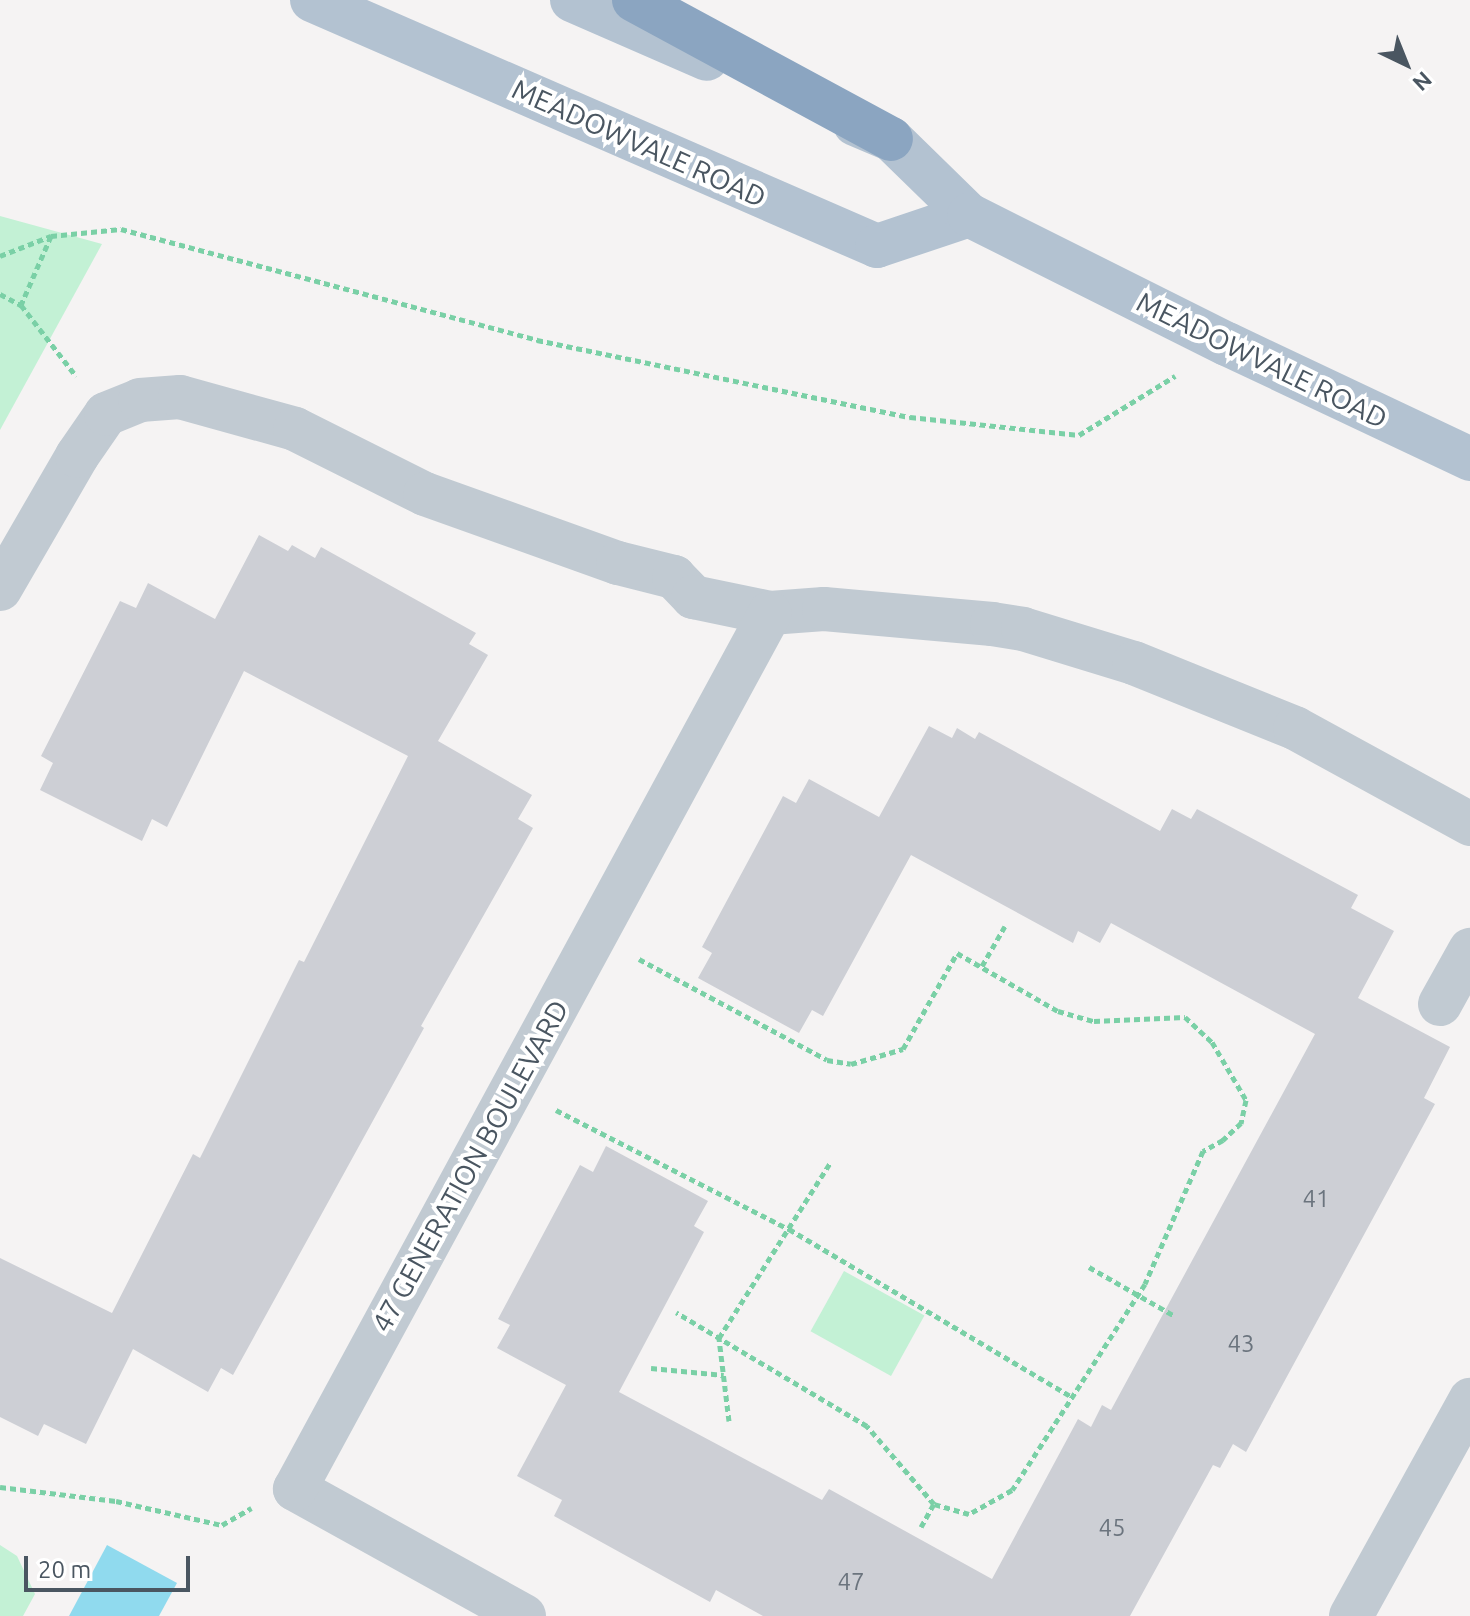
<!DOCTYPE html>
<html>
<head>
<meta charset="utf-8">
<style>
	body { margin:0 }
	#map { position:relative; width:1470px; height:1616px; overflow:hidden; background:#f5f3f3; font-family:Ubuntu,sans-serif }
	div>[style] { position:absolute }
	[style*='--x'] { left:calc(var(--x)*1px); top:calc(var(--y)*1px); width:calc(var(--w)*1px); rotate:calc(var(--a)*1deg) }
	.green>* { inset:0; background:#c3f1d5; transform-origin:0 0 }
	.water>* { inset:0; background:#90daee }
	.building>* { inset:0; background:#cdcfd5 }
	.path>* { height:5px; margin-top:-2.5px; transform-origin:0; background:repeating-linear-gradient(90deg,#7ad0a6 0 6px,transparent 0 10px) }
	.minor>* { height:44px; margin:-22px; padding:0 22px; transform-origin:22px; border-radius:22px; background:#c1cad2 }
	.major>* { height:44px; margin:-22px; padding:0 22px; transform-origin:22px; border-radius:22px; background:#b3c2d1 }
	.highway>* { height:44px; margin:-22px; padding:0 22px; transform-origin:22px; border-radius:22px; background:#8ba5c1 }
	span { translate:-50% -50%; white-space:nowrap; text-align:center; line-height:1.15; -webkit-text-stroke:8px #fff; paint-order:stroke }
	.number-label { font-size:24px; color:#6b747e }
	.number-label span { -webkit-text-stroke-width:0 }
	.street-label { font-size:28px; color:#4a5661 }
	.north { position:absolute; left:1366px; top:24px; width:80px; height:80px; -webkit-text-stroke:6px #fff; paint-order:stroke; rotate:137deg; font-size:22px; font-weight:700; line-height:32px; text-align:center; color:#4a5661 }
	.north::after { content:''; display:block; margin:auto; width:28px; height:36px; background:#4a5661; clip-path:polygon(50% 0,100% 100%,50% 72%,0 100%) }
	.scale { position:absolute; left:24px; top:1556px; width:166px; height:36px; box-sizing:border-box; border:4px solid #4a5661; border-top:0; padding-left:10px; font-size:24px; line-height:28px; white-space:nowrap; color:#4a5661; -webkit-text-stroke:6px #fff; paint-order:stroke }
</style>
</head>
<body>
<div id="map">
	<div class="green">
		<div style="clip-path:polygon(0 216px,102px 244px,0 430px)"></div>
		<div style="left:844px;top:1271px;width:92px;height:69px;rotate:29deg"></div>
		<div style="clip-path:polygon(0 1545px,17px 1556px,35px 1594px,23px 1616px,0 1616px)"></div>
	</div>
	<div class="water">
		<div style="clip-path:polygon(107px 1545px,177px 1583px,159px 1616px,69px 1616px)"></div>
	</div>
	<div class="building">
		<div style="clip-path:polygon(259px 535px,288px 551px,292px 545px,315px 558px,321px 547px,476px 633px,469px 644px,488px 655px,438px 741px,532px 795px,518px 819px,533px 828px,421px 1026px,424px 1028px,233px 1375px,221px 1368px,208px 1392px,133px 1349px,86px 1444px,44px 1424px,38px 1436px,0 1417px,0 1258px,112px 1313px,193px 1154px,200px 1158px,299px 960px,304px 962px,408px 756px,244px 671px,167px 827px,152px 819px,142px 841px,40px 790px,53px 763px,41px 756px,120px 601px,136px 608px,148px 583px,215px 619px)"></div>
		<div style="clip-path:polygon(929px 726px,952px 738px,957px 728px,975px 739px,979px 732px,1160px 831px,1172px 809px,1191px 819px,1197px 809px,1358px 895px,1351px 908px,1394px 931px,1358px 998px,1450px 1047px,1424px 1098px,1435px 1104px,1246px 1452px,1233px 1444px,1220px 1468px,1213px 1465px,1130px 1616px,763px 1616px,716px 1590px,710px 1602px,554px 1516px,562px 1500px,517px 1476px,566px 1385px,497px 1348px,510px 1325px,498px 1319px,580px 1165px,593px 1172px,606px 1146px,708px 1201px,694px 1226px,704px 1232px,619px 1392px,822px 1500px,829px 1489px,992px 1579px,1078px 1419px,1091px 1427px,1102px 1405px,1111px 1410px,1315px 1034px,1111px 923px,1100px 943px,1078px 931px,1073px 943px,911px 855px,823px 1016px,812px 1010px,799px 1033px,698px 978px,712px 953px,702px 947px,783px 796px,796px 803px,809px 779px,879px 817px)"></div>
	</div>
	<div class="path">
		<div style="--x:51;--y:236;--w:75;--a:113.5"></div>
		<div style="--x:21;--y:305;--w:90;--a:52.2"></div>
		<div style="--x:0;--y:256;--w:55;--a:-21.4"></div>
		<div style="--x:51;--y:236;--w:70;--a:-5.7"></div>
		<div style="--x:121;--y:229;--w:431;--a:14.9"></div>
		<div style="--x:537;--y:340;--w:381;--a:11.7"></div>
		<div style="--x:910;--y:417;--w:170;--a:6.1"></div>
		<div style="--x:1079;--y:435;--w:113;--a:-31.6"></div>
		<div style="--x:0;--y:294;--w:24;--a:28"></div>
		<div style="--x:639;--y:959;--w:213;--a:28.2"></div>
		<div style="--x:827;--y:1060;--w:24;--a:9"></div>
		<div style="--x:851;--y:1064;--w:54;--a:-16.1"></div>
		<div style="--x:903;--y:1049;--w:110;--a:-60.6"></div>
		<div style="--x:957;--y:953;--w:116;--a:29.9"></div>
		<div style="--x:1058;--y:1011;--w:37;--a:16"></div>
		<div style="--x:1094;--y:1021;--w:91;--a:-2.5"></div>
		<div style="--x:1185;--y:1017;--w:37;--a:43"></div>
		<div style="--x:1212;--y:1042;--w:67;--a:59.6"></div>
		<div style="--x:1246;--y:1100;--w:24;--a:102"></div>
		<div style="--x:1241;--y:1123;--w:25;--a:137"></div>
		<div style="--x:1223;--y:1140;--w:23;--a:151"></div>
		<div style="--x:1203;--y:1151;--w:145;--a:113.6"></div>
		<div style="--x:1145;--y:1284;--w:245;--a:122.8"></div>
		<div style="--x:1012;--y:1490;--w:49;--a:150.8"></div>
		<div style="--x:969;--y:1514;--w:36;--a:-164"></div>
		<div style="--x:934;--y:1504;--w:103;--a:-130.7"></div>
		<div style="--x:867;--y:1426;--w:222;--a:-149.2"></div>
		<div style="--x:982;--y:966;--w:46;--a:-60.1"></div>
		<div style="--x:556;--y:1110;--w:262;--a:27.1"></div>
		<div style="--x:789;--y:1229;--w:327;--a:30.7"></div>
		<div style="--x:1089;--y:1267;--w:97;--a:29.7"></div>
		<div style="--x:651;--y:1368;--w:73;--a:5.5"></div>
		<div style="--x:729;--y:1421;--w:84;--a:-96.9"></div>
		<div style="--x:719;--y:1338;--w:207;--a:-57.6"></div>
		<div style="--x:0;--y:1487;--w:117;--a:6.9"></div>
		<div style="--x:116;--y:1501;--w:109;--a:12.8"></div>
		<div style="--x:222;--y:1525;--w:34;--a:-30"></div>
		<div style="--x:921;--y:1527;--w:26;--a:-61"></div>
	</div>
	<div class="minor">
		<div style="--x:0;--y:589;--w:154;--a:-59.9"></div>
		<div style="--x:77;--y:456;--w:51;--a:-55.4"></div>
		<div style="--x:106;--y:414;--w:37;--a:-22"></div>
		<div style="--x:140;--y:400;--w:40;--a:-4.3"></div>
		<div style="--x:180;--y:397;--w:119;--a:15.5"></div>
		<div style="--x:295;--y:429;--w:145;--a:26.6"></div>
		<div style="--x:425;--y:494;--w:205;--a:19.7"></div>
		<div style="--x:618;--y:563;--w:58;--a:14"></div>
		<div style="--x:674;--y:577;--w:28;--a:46"></div>
		<div style="--x:693;--y:597;--w:79;--a:11.7"></div>
		<div style="--x:770;--y:613;--w:54;--a:-4.2"></div>
		<div style="--x:824;--y:609;--w:169;--a:5.1"></div>
		<div style="--x:992;--y:624;--w:31;--a:9"></div>
		<div style="--x:1023;--y:629;--w:116;--a:17"></div>
		<div style="--x:1134;--y:663;--w:174;--a:22"></div>
		<div style="--x:1295;--y:728;--w:200;--a:28.7"></div>
		<div style="--x:1440;--y:1004;--w:62;--a:-60.9"></div>
		<div style="--x:524;--y:1616;--w:262;--a:-151"></div>
		<div style="--x:295;--y:1489;--w:996;--a:-61.53"></div>
		<div style="--x:1351;--y:1616;--w:247;--a:-61.1"></div>
	</div>
	<div class="major">
		<div style="--x:312;--y:0;--w:616;--a:23.53"></div>
		<div style="--x:877;--y:246;--w:97;--a:-18.6"></div>
		<div style="--x:572;--y:0;--w:147;--a:23.6"></div>
		<div style="--x:855;--y:124;--w:39;--a:23"></div>
		<div style="--x:891;--y:139;--w:109;--a:44.3"></div>
		<div style="--x:969;--y:215;--w:288;--a:26.6"></div>
		<div style="--x:1227;--y:344;--w:269;--a:25.3"></div>
	</div>
	<div class="highway">
		<div style="--x:634;--y:0;--w:292;--a:28.4"></div>
	</div>
	<div class="number-label">
		<span style="left:1316px;top:1199px">41</span>
		<span style="left:1241px;top:1344px">43</span>
		<span style="left:1112px;top:1528px">45</span>
		<span style="left:851px;top:1582px">47</span>
	</div>
	<div class="street-label">
		<span style="left:639px;top:143px;rotate:24deg">MEADOWVALE ROAD</span>
		<span style="left:1262px;top:360px;rotate:26deg">MEADOWVALE ROAD</span>
		<span style="left:470px;top:1166px;rotate:-61deg">47 GENERATION BOULEVARD</span>
	</div>
	<div class="north">N</div>
	<div class="scale">20 m</div>
</div>
</body>
</html>
